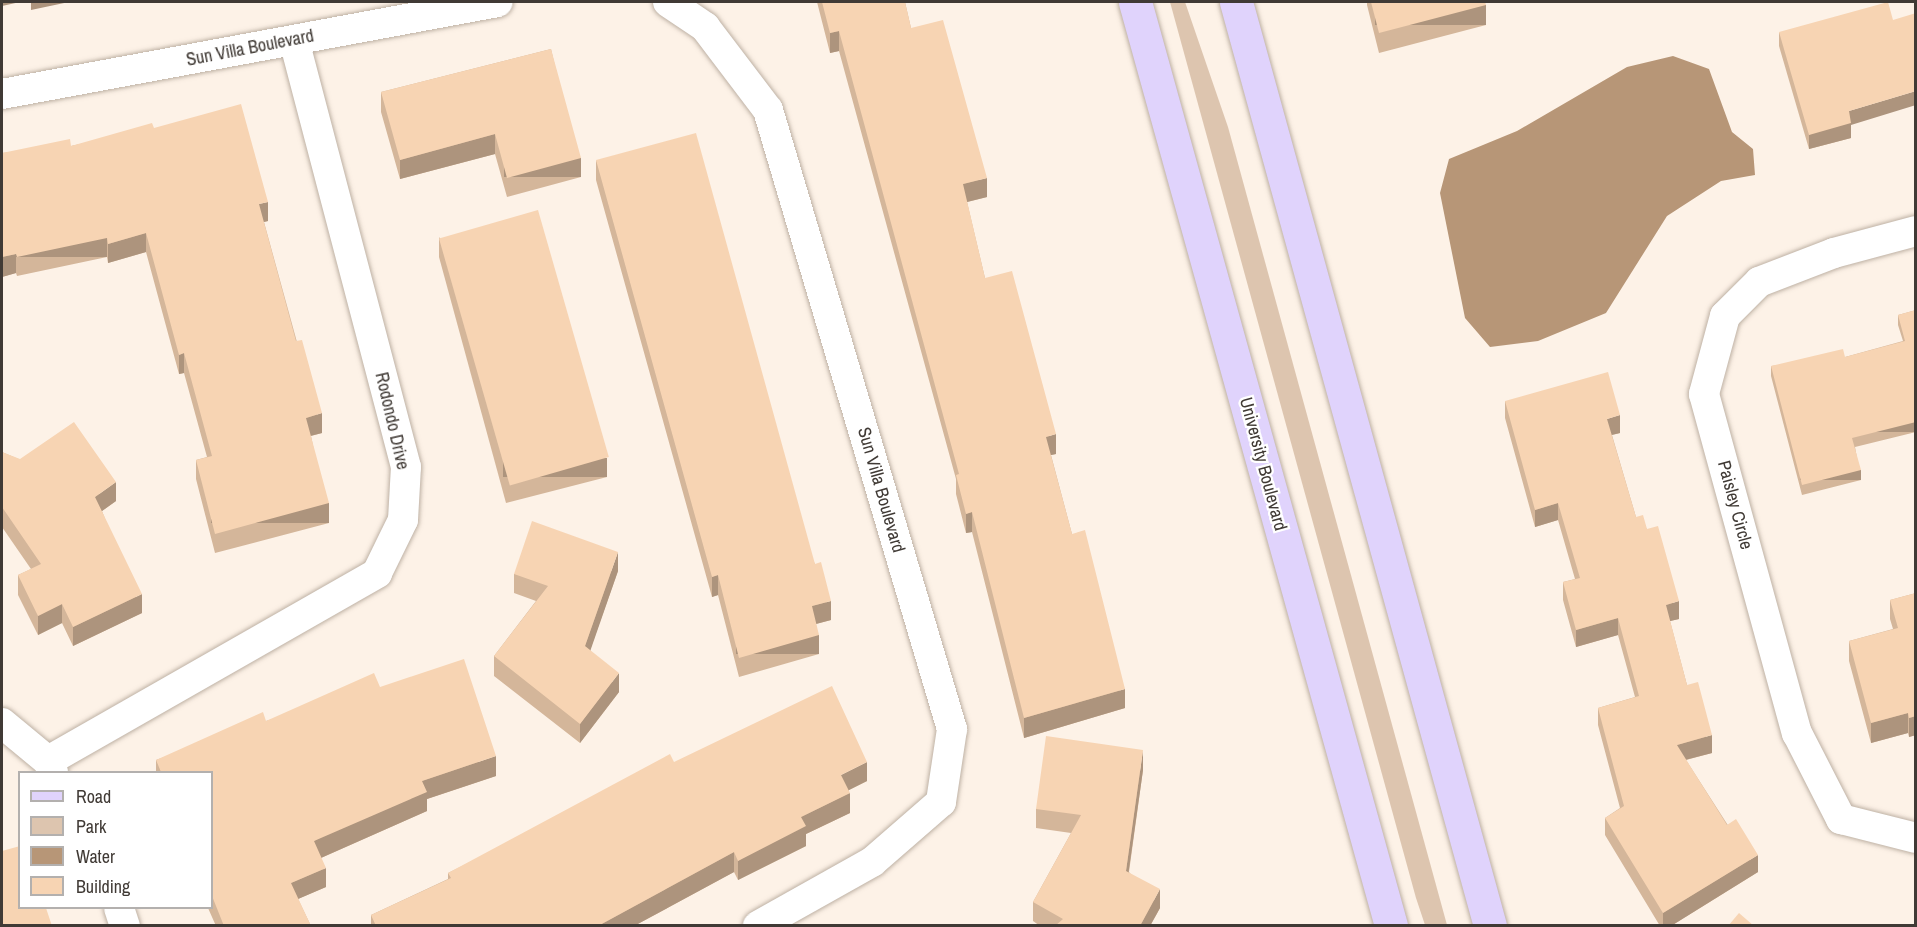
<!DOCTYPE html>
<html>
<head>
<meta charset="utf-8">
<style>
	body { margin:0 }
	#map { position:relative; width:1917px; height:927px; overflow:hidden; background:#fdf2e7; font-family:"Archivo Narrow",sans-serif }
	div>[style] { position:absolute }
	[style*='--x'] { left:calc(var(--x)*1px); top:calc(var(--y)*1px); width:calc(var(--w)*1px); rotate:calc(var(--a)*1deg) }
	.green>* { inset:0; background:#ddc5af }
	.water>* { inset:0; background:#b79677 }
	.roads { filter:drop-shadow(0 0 2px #beb1a4) drop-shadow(0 0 2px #beb1a4) }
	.minor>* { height:30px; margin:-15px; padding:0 15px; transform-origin:15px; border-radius:15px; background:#fff }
	.primary>* { height:33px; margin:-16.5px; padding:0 16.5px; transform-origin:16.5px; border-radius:16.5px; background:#e0d3fc }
	.wall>* { inset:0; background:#d4b69a }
	.shaded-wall>* { inset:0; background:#ad947d; transform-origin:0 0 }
	.building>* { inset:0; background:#f7d4b3; transform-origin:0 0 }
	span { translate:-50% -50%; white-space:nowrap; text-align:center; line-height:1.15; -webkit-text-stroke:4.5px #fff; paint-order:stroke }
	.street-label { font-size:18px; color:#403a35 }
	.frame { position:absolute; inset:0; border:3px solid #403a35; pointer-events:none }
	.legend { position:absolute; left:18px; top:771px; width:195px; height:138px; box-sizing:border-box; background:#fff; border:2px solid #b3b0ae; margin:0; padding:8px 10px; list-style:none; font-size:18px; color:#403a35 }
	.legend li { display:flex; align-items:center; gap:12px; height:30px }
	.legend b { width:30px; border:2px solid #b3b0ae }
</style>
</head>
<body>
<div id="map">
	<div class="green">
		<div style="clip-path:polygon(1170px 2px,1185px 2px,1228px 127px,1447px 925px,1425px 925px,1416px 898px)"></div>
	</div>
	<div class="water">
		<div style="clip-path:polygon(1673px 56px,1709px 69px,1732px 132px,1753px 149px,1755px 175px,1721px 181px,1667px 216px,1606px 313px,1538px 341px,1490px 347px,1465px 318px,1440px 193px,1449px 159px,1517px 131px,1627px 67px)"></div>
	</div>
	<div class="roads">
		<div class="minor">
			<div style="--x:668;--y:2;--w:45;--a:34"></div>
			<div style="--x:705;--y:27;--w:104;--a:52.8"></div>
			<div style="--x:768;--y:110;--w:646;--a:73.45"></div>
			<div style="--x:952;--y:729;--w:74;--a:98.6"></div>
			<div style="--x:941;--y:802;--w:91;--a:139"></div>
			<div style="--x:872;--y:862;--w:131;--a:150.7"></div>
			<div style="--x:2;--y:94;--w:504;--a:-10.51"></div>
			<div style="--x:1916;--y:231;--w:85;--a:165"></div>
			<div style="--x:1834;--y:253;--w:80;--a:158.9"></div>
			<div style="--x:1759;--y:282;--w:48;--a:135"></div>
			<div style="--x:1725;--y:316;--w:81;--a:105.1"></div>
			<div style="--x:1704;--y:394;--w:352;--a:74.7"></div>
			<div style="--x:1797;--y:733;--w:97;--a:62.9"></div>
			<div style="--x:1841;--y:819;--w:77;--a:14.2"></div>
			<div style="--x:2;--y:723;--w:60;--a:39.6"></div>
			<div style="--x:48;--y:761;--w:12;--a:66"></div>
			<div style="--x:48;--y:761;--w:379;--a:-29.7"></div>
			<div style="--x:377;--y:573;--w:59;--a:-63.9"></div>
			<div style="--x:403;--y:520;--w:53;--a:-86.8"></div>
			<div style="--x:406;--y:467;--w:441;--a:-104.7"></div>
			<div style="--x:119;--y:908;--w:19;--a:72"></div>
		</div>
		<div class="primary">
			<div style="--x:1135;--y:2;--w:959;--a:74.51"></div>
			<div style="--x:1236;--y:2;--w:958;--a:74.63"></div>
		</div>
	</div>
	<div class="wall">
		<div style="clip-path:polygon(817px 2px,905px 2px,911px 28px,987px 197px,967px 202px,985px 278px,1056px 454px,1051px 455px,1072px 534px,1125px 708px,1024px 738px,972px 532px,966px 533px,956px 494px,956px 479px,839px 51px,830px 53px)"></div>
		<div style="clip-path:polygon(1367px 2px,1485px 2px,1486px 25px,1379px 53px,1367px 5px)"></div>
		<div style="clip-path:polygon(1779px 32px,1851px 125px,1851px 138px,1809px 149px,1779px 46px)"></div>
		<div style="clip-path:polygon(551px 49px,581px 177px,507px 197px,495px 154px,400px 179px,381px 112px,381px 92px)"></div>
		<div style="clip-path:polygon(154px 128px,268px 221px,264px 222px,322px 433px,311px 436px,329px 523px,215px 553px,196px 479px,196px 460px,207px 457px,184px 373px,179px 374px,146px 252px,108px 263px,107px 257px,17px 276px,16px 273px,2px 277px,2px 153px,71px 146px)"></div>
		<div style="clip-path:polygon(596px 160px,815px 564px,831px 620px,816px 624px,819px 654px,739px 677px,718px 595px,712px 597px,596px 180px)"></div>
		<div style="clip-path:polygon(439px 237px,607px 477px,506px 503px,439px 257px)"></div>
		<div style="clip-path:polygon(1916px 310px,1916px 432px,1855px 447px,1861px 480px,1802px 495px,1771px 376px,1771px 366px,1845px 357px,1903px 341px,1898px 325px,1898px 315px)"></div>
		<div style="clip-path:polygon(1505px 401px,1620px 433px,1612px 435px,1636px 517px,1647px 529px,1679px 619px,1670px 621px,1687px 685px,1712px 753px,1686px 760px,1758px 872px,1671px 926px,1660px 926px,1605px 835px,1605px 818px,1620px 808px,1598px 725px,1598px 708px,1635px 697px,1618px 635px,1576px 647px,1563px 600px,1563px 582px,1575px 579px,1558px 520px,1535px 527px,1505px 418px)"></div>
		<div style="clip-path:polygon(2px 452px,116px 501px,102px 511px,142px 613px,73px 646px,62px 623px,38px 635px,18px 595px,18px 575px,31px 569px,2px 527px)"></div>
		<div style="clip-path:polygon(618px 571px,590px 650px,619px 692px,580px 743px,494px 676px,494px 656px,536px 601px,514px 593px,514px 574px)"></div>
		<div style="clip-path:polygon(1916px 593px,1916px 735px,1909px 737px,1908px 733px,1871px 743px,1849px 661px,1849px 641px,1893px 629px,1890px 619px,1890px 600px)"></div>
		<div style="clip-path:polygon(380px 687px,496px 776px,427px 799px,427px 811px,321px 858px,326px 887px,298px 899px,311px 926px,216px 926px,208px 908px,212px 908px,212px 772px,156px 772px,156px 760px,266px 721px)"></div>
		<div style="clip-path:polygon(674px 762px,867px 781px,849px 790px,850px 813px,806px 834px,806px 846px,738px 880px,734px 872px,634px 926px,371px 926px,371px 915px,448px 879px,448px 873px)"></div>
		<div style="clip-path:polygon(1143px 770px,1129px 872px,1160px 908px,1150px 926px,1040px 926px,1033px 921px,1033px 902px,1071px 833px,1036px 828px,1036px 809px)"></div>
	</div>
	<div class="shaded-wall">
		<div style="clip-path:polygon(2px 2px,20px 2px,2px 6px)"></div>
		<div style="clip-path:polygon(31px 2px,69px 2px,31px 10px)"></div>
		<div style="left:1486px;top:5px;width:20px;height:111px;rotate:90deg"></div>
		<div style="clip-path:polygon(839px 31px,839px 51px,830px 53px,830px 33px)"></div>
		<div style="clip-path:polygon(1916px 91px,1916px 105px,1851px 125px,1851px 138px,1809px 149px,1809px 135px,1849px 111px)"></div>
		<div style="clip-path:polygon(495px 134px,495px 154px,400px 179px,400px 160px)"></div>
		<div style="left:581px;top:158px;width:19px;height:77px;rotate:90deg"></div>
		<div style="clip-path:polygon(987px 178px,987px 197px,963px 203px,963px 184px)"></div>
		<div style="clip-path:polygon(268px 202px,268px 221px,259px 223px,259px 204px)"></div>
		<div style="clip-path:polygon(146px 233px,146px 252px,108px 263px,108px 244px)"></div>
		<div style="left:107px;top:238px;width:19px;height:92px;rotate:90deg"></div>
		<div style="clip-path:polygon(16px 254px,16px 273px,2px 277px,2px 257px)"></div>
		<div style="clip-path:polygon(184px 353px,184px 373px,179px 374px,179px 355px)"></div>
		<div style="clip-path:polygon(322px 413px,322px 433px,306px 437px,306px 418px)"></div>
		<div style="clip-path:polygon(1620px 415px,1620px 433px,1607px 436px,1607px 419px)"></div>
		<div style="left:1916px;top:422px;width:10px;height:66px;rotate:90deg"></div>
		<div style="clip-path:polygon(1056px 434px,1056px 454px,1046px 456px,1046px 437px)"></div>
		<div style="left:607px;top:458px;width:19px;height:104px;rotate:90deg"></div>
		<div style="left:1861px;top:470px;width:10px;height:61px;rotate:90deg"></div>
		<div style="clip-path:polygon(116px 482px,116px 501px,95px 516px,95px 497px)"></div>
		<div style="left:329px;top:503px;width:20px;height:118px;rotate:90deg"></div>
		<div style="clip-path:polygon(1558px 503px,1558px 520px,1535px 527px,1535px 510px)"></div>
		<div style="clip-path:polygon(972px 512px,972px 532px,966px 533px,966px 514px)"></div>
		<div style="clip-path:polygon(618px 552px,618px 571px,585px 666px,585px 646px)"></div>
		<div style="clip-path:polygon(718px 575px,718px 595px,712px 597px,712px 577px)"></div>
		<div style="clip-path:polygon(142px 594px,142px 613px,73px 646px,73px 627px)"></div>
		<div style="clip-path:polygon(831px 601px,831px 620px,812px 625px,812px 606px)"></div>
		<div style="clip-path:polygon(1679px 601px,1679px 619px,1666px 622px,1666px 605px)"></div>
		<div style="clip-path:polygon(62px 604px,62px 623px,38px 635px,38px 616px)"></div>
		<div style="clip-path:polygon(1618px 618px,1618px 635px,1576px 647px,1576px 630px)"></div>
		<div style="left:819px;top:635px;width:19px;height:83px;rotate:90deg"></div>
		<div style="clip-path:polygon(619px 673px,619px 692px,580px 743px,580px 724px)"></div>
		<div style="clip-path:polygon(1125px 689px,1125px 708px,1024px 738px,1024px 718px)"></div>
		<div style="clip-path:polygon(1908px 713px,1908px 733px,1871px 743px,1871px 723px)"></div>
		<div style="clip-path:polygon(1916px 716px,1916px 735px,1909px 737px,1909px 718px)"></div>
		<div style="clip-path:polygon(1712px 735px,1712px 753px,1677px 762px,1677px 745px)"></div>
		<div style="clip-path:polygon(1143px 750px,1143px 770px,1126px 890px,1126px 871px)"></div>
		<div style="clip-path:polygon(496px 756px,496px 776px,427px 799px,427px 811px,314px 861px,314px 841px,422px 781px)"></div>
		<div style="clip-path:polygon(867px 762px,867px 781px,841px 794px,841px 775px)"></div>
		<div style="clip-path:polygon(850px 793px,850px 813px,806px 834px,806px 846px,738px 880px,738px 861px,801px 817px)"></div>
		<div style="clip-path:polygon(734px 852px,734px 872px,634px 926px,598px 926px)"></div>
		<div style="clip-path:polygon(1758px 855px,1758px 872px,1671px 926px,1663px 926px,1663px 913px)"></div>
		<div style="clip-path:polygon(326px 868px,326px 887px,291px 902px,291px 883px)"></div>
		<div style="clip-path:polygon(1160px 889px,1160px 908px,1150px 926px,1140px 926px)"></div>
	</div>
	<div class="building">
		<div style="clip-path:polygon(822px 2px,905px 2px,911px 28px,943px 20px,987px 178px,963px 184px,985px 278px,1012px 271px,1056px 434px,1046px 437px,1072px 534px,1085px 530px,1125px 689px,1024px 718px,972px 512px,966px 514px,956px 475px,959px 474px,839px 31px,830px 33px)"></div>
		<div style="clip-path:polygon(1371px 2px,1485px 2px,1486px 5px,1379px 33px)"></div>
		<div style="clip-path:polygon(1888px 2px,1893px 20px,1916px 13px,1916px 91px,1849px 111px,1851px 123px,1809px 135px,1779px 32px)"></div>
		<div style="clip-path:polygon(551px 49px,581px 158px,507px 178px,495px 134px,400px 160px,381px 92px)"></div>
		<div style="clip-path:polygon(241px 104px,268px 202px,259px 204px,296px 341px,302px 340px,322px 413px,306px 418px,329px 503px,215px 534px,196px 460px,212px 456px,184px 353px,179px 355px,146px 233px,108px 244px,107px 238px,17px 257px,16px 254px,2px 257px,2px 153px,70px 139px,71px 146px,152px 123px,154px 128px)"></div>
		<div style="clip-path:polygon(696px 133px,815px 564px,821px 562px,831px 601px,812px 606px,819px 635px,739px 658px,718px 575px,712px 577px,596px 160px)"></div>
		<div style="left:538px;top:210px;width:257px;height:103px;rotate:74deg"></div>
		<div style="clip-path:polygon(1916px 310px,1916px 422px,1852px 438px,1861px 470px,1802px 485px,1771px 366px,1843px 349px,1845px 357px,1905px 341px,1898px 315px)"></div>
		<div style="clip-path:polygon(1608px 372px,1620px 415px,1607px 419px,1636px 517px,1643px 515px,1647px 529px,1658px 526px,1679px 601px,1666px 605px,1687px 685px,1698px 682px,1712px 735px,1677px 745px,1727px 825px,1736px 819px,1758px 855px,1663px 913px,1605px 818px,1624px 806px,1598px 708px,1639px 696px,1618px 618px,1576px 630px,1563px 582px,1580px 578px,1558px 503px,1535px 510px,1505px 401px)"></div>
		<div style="clip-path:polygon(74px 422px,116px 482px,95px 497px,142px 594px,73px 627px,62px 604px,38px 616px,18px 575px,41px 564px,2px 507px,2px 452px,20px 459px)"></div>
		<div style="clip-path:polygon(532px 521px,618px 552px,585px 646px,619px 673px,580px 724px,494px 656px,548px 586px,514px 574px)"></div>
		<div style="clip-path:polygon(1916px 593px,1916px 716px,1909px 718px,1908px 713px,1871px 723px,1849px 641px,1898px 628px,1890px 600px)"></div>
		<div style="clip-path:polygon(464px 659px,496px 756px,422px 781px,427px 792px,314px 841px,326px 868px,291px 883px,311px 926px,224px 926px,212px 896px,212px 772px,161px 772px,156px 760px,263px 712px,266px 721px,374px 673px,380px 687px)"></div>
		<div style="clip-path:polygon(832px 686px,867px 762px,841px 775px,850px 793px,801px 817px,806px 826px,738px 861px,734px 852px,598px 926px,376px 926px,371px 915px,451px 878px,448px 873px,670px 754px,674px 762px)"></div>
		<div style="clip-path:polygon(1046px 736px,1143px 750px,1126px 871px,1160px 889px,1140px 926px,1055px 926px,1063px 919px,1033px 902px,1081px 815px,1036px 809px)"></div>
		<div style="clip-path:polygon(20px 846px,20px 908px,46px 908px,52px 926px,2px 926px,2px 851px)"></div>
		<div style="clip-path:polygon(1739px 913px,1754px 926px,1728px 926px)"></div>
	</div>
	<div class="street-label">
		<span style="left:250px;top:48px;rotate:-11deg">Sun Villa Boulevard</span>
		<span style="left:392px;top:421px;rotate:77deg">Rodondo Drive</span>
		<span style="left:1263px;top:464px;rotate:75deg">University Boulevard</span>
		<span style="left:881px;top:490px;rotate:74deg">Sun Villa Boulevard</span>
		<span style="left:1735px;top:505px;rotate:75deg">Paisley Circle</span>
	</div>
	<div class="frame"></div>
	<ul class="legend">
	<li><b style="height:8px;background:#e0d3fc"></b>Road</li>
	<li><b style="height:16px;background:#ddc5af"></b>Park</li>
	<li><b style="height:16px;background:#b79677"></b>Water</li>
	<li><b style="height:16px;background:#f7d4b3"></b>Building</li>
	</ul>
</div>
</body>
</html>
